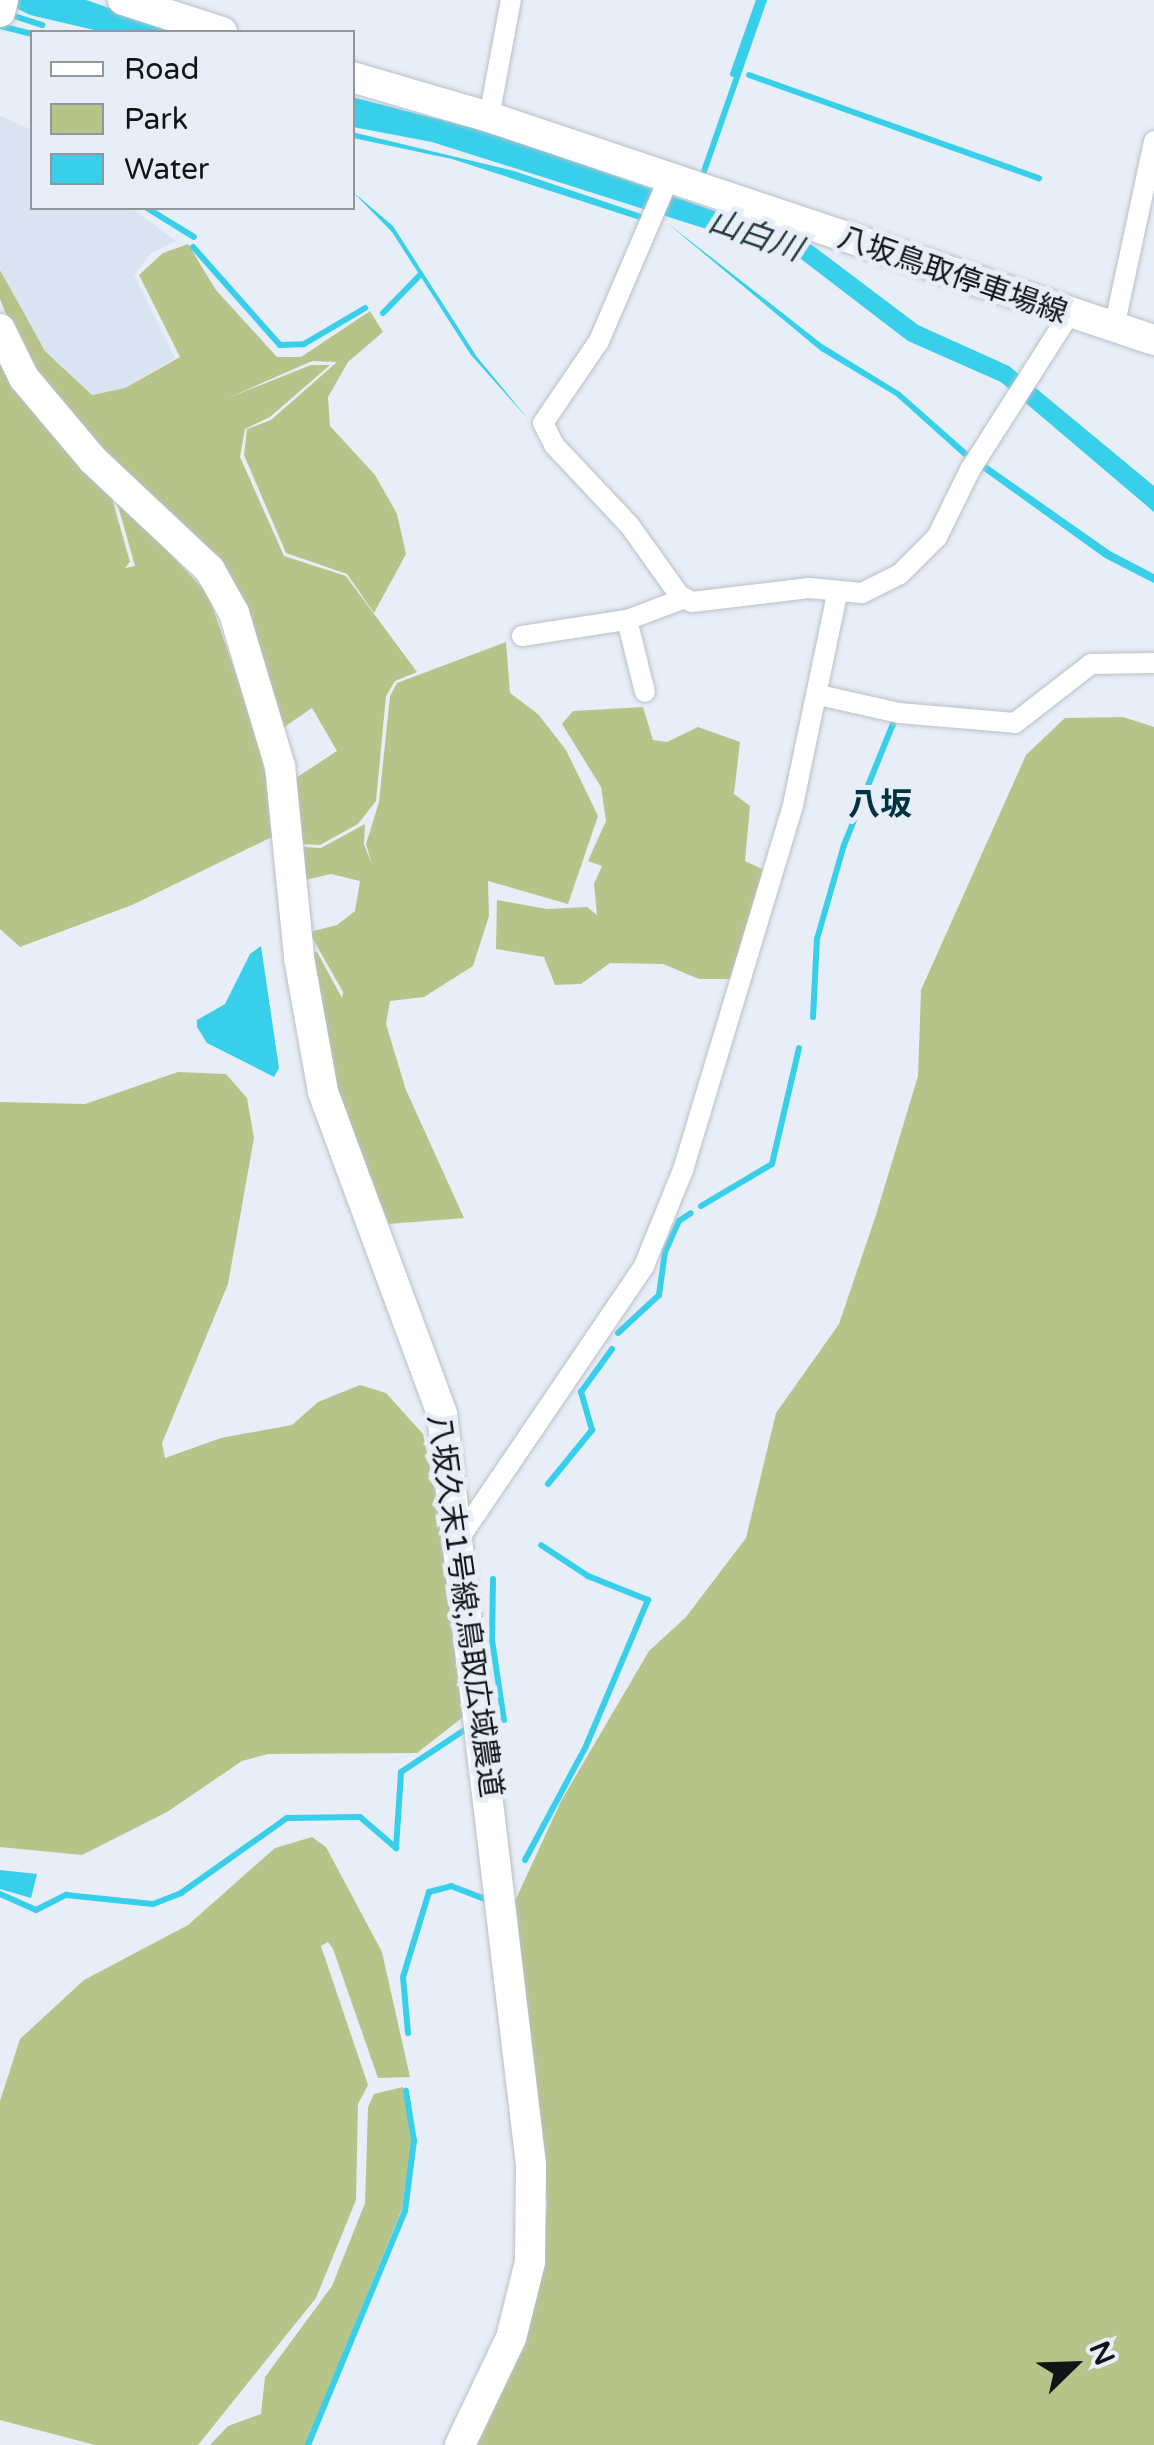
<!DOCTYPE html>
<html>
<head>
<meta charset="utf-8">
<style>
	body { margin:0 }
	#map { position:relative; width:1154px; height:2445px; overflow:hidden; background:#e8eef7; font-family:"Varela Round","Noto Sans JP",sans-serif }
	div>[style] { position:absolute }
	[style*='--x'] { left:calc(var(--x)*1px); top:calc(var(--y)*1px); width:calc(var(--w)*1px); rotate:calc(var(--a)*1deg) }
	.built>* { inset:0; background:#d9e3f2 }
	.green>* { inset:0; background:#b7c489 }
	.water>* { inset:0; background:#38cfeb }
	.stream>* { height:6px; margin:-3px; padding:0 3px; transform-origin:3px; border-radius:3px; background:#38cfeb }
	.roads { filter:drop-shadow(0 0 2px #babfc8) drop-shadow(0 0 2px #babfc8) }
	.street>* { height:20px; margin:-10px; padding:0 10px; transform-origin:10px; border-radius:10px; background:#fff }
	.secondary>* { height:30px; margin:-15px; padding:0 15px; transform-origin:15px; border-radius:15px; background:#fff }
	span { translate:-50% -50%; white-space:nowrap; text-align:center; line-height:1.15; -webkit-text-stroke:10px #e8eef7; paint-order:stroke }
	.street-label { font-size:30px; color:#121416 }
	.water-label { font-size:32px; color:#223a3f; font-style:italic }
	.neighbourhood-label { font-size:32px; color:#003245; font-weight:700 }
	.legend { position:absolute; left:30px; top:30px; width:325px; height:180px; box-sizing:border-box; background:#e8eef7; border:2px solid #92979d; margin:0; padding:12px 18px; list-style:none; font-size:30px; color:#121416 }
	.legend li { display:flex; align-items:center; gap:20px; height:50px }
	.legend b { width:50px; border:2px solid #92979d }
	.north { position:absolute; left:1024px; top:2315px; width:100px; height:100px; -webkit-text-stroke:8px #e8eef7; paint-order:stroke; rotate:67deg; font-size:28px; font-weight:700; line-height:40px; text-align:center; color:#121416 }
	.north::after { content:''; display:block; margin:auto; width:35px; height:45px; background:#121416; clip-path:polygon(50% 0,100% 100%,50% 72%,0 100%) }
</style>
</head>
<body>
<div id="map">
	<div class="built">
		<div style="clip-path:polygon(0 116px,32px 130px,32px 208px,131px 208px,176px 241px,151px 253px,134px 275px,175px 358px,125px 388px,92px 395px,45px 350px,16px 304px,0 268px)"></div>
	</div>
	<div class="green">
		<div style="clip-path:polygon(188px 244px,216px 290px,277px 357px,301px 357px,370px 311px,383px 332px,348px 362px,328px 397px,330px 426px,375px 475px,397px 514px,406px 554px,374px 613px,347px 574px,286px 553px,244px 455px,247px 429px,271px 420px,337px 362px,312px 361px,228px 398px,311px 365px,330px 365px,270px 417px,245px 429px,240px 457px,284px 556px,346px 576px,417px 672px,395px 681px,386px 696px,376px 801px,358px 824px,320px 845px,303px 844px,291px 781px,337px 751px,312px 708px,280px 730px,261px 654px,127px 475px,67px 414px,18px 346px,0 299px,0 270px,45px 351px,92px 395px,125px 388px,180px 357px,139px 275px,163px 253px)"></div>
		<div style="clip-path:polygon(0 363px,110px 491px,130px 562px,125px 568px,135px 566px,115px 495px,208px 594px,257px 735px,278px 834px,132px 905px,20px 947px,0 929px)"></div>
		<div style="clip-path:polygon(506px 642px,510px 693px,538px 714px,566px 750px,598px 816px,568px 904px,488px 881px,489px 916px,473px 966px,424px 997px,390px 1001px,386px 1024px,406px 1090px,464px 1218px,389px 1224px,328px 1077px,310px 952px,317px 952px,342px 998px,343px 992px,309px 932px,337px 925px,355px 911px,360px 881px,331px 874px,305px 880px,303px 847px,321px 848px,365px 824px,364px 844px,372px 865px,366px 844px,379px 802px,390px 696px,397px 683px)"></div>
		<div style="clip-path:polygon(643px 707px,653px 740px,667px 742px,698px 727px,740px 742px,734px 794px,750px 806px,745px 861px,766px 871px,731px 979px,699px 979px,663px 964px,610px 963px,581px 984px,555px 985px,544px 957px,496px 949px,497px 900px,547px 909px,587px 907px,597px 915px,594px 884px,602px 866px,588px 861px,606px 821px,601px 787px,562px 724px,573px 711px)"></div>
		<div style="clip-path:polygon(1123px 717px,1154px 727px,1154px 2445px,474px 2445px,520px 2348px,540px 2271px,547px 2205px,515px 1901px,561px 1801px,649px 1651px,686px 1617px,746px 1538px,776px 1413px,839px 1324px,876px 1215px,918px 1076px,921px 990px,1026px 755px,1065px 718px)"></div>
		<div style="clip-path:polygon(178px 1072px,226px 1074px,247px 1098px,254px 1138px,228px 1284px,162px 1443px,165px 1458px,221px 1438px,292px 1425px,318px 1402px,360px 1385px,386px 1393px,423px 1434px,457px 1599px,467px 1714px,417px 1753px,268px 1754px,242px 1761px,167px 1812px,82px 1855px,0 1847px,0 1102px,85px 1104px)"></div>
		<div style="clip-path:polygon(312px 1837px,326px 1847px,382px 1952px,410px 2077px,378px 2078px,333px 1949px,328px 1942px,321px 1946px,368px 2085px,358px 2104px,356px 2200px,316px 2298px,198px 2445px,95px 2445px,0 2420px,0 2101px,20px 2039px,84px 1980px,188px 1925px,275px 1848px)"></div>
		<div style="clip-path:polygon(403px 2087px,412px 2141px,402px 2209px,306px 2445px,210px 2445px,228px 2426px,261px 2414px,265px 2377px,332px 2286px,365px 2203px,368px 2107px,374px 2094px)"></div>
	</div>
	<div class="water">
		<div style="clip-path:polygon(0 0,86px 0,179px 32px,103px 32px,30px 15px)"></div>
		<div style="clip-path:polygon(352px 97px,492px 133px,812px 245px,918px 325px,1009px 366px,1154px 486px,1154px 512px,1001px 382px,908px 341px,801px 259px,432px 142px,353px 127px)"></div>
		<div style="clip-path:polygon(352px 132px,514px 171px,647px 216px,646px 222px,452px 159px,353px 138px)"></div>
		<div style="clip-path:polygon(353px 192px,393px 226px,477px 357px,529px 420px,471px 355px,392px 232px)"></div>
		<div style="clip-path:polygon(666px 222px,822px 344px,900px 392px,969px 453px,964px 457px,896px 396px,821px 351px)"></div>
		<div style="clip-path:polygon(986px 464px,1110px 551px,1154px 574px,1154px 583px,1105px 558px,981px 469px)"></div>
		<div style="clip-path:polygon(261px 946px,279px 1068px,274px 1077px,207px 1043px,197px 1027px,197px 1020px,225px 1004px,250px 954px)"></div>
		<div style="clip-path:polygon(0 1870px,37px 1874px,31px 1898px,0 1889px)"></div>
	</div>
	<div class="stream">
		<div style="--x:11;--y:15;--w:33;--a:18"></div>
		<div style="--x:0;--y:26;--w:33;--a:14"></div>
		<div style="--x:733;--y:74;--w:78;--a:-70.6"></div>
		<div style="--x:749;--y:75;--w:308;--a:19.6"></div>
		<div style="--x:702;--y:177;--w:188;--a:-70.7"></div>
		<div style="--x:147;--y:208;--w:55;--a:31.7"></div>
		<div style="--x:193;--y:247;--w:131;--a:48.4"></div>
		<div style="--x:280;--y:345;--w:24;--a:-2"></div>
		<div style="--x:304;--y:344;--w:71;--a:-30.5"></div>
		<div style="--x:383;--y:313;--w:52;--a:-45.8"></div>
		<div style="--x:813;--y:1017;--w:78;--a:-87.1"></div>
		<div style="--x:817;--y:939;--w:98;--a:-74"></div>
		<div style="--x:844;--y:845;--w:134;--a:-68"></div>
		<div style="--x:701;--y:1206;--w:82;--a:-30.6"></div>
		<div style="--x:772;--y:1164;--w:119;--a:-76.9"></div>
		<div style="--x:618;--y:1333;--w:56;--a:-42.8"></div>
		<div style="--x:659;--y:1295;--w:43;--a:-82.1"></div>
		<div style="--x:665;--y:1252;--w:34;--a:-66"></div>
		<div style="--x:679;--y:1221;--w:14;--a:-34"></div>
		<div style="--x:548;--y:1484;--w:70;--a:-50.8"></div>
		<div style="--x:592;--y:1430;--w:40;--a:-106"></div>
		<div style="--x:581;--y:1392;--w:53;--a:-54.2"></div>
		<div style="--x:493;--y:1579;--w:61;--a:90.9"></div>
		<div style="--x:492;--y:1640;--w:81;--a:81.5"></div>
		<div style="--x:525;--y:1860;--w:129;--a:-61.8"></div>
		<div style="--x:586;--y:1746;--w:159;--a:-67"></div>
		<div style="--x:648;--y:1600;--w:65;--a:-158.2"></div>
		<div style="--x:588;--y:1576;--w:56;--a:-146.6"></div>
		<div style="--x:0;--y:1894;--w:39;--a:24"></div>
		<div style="--x:36;--y:1910;--w:34;--a:-27"></div>
		<div style="--x:66;--y:1895;--w:87;--a:5.9"></div>
		<div style="--x:153;--y:1904;--w:30;--a:-21"></div>
		<div style="--x:181;--y:1893;--w:130;--a:-35.3"></div>
		<div style="--x:287;--y:1818;--w:73;--a:-0.8"></div>
		<div style="--x:360;--y:1817;--w:48;--a:40.7"></div>
		<div style="--x:396;--y:1848;--w:76;--a:-86.2"></div>
		<div style="--x:401;--y:1772;--w:78;--a:-33.5"></div>
		<div style="--x:408;--y:2033;--w:56;--a:-95.1"></div>
		<div style="--x:403;--y:1977;--w:89;--a:-73"></div>
		<div style="--x:429;--y:1892;--w:23;--a:-15"></div>
		<div style="--x:451;--y:1886;--w:36;--a:21"></div>
		<div style="--x:308;--y:2445;--w:253;--a:-67.5"></div>
		<div style="--x:405;--y:2211;--w:71;--a:-82.7"></div>
		<div style="--x:414;--y:2141;--w:51;--a:-99.1"></div>
	</div>
	<div class="roads">
		<div class="street">
			<div style="--x:489;--y:117;--w:119;--a:-79.4"></div>
			<div style="--x:668;--y:180;--w:175;--a:113.2"></div>
			<div style="--x:599;--y:341;--w:99;--a:124.3"></div>
			<div style="--x:543;--y:423;--w:25;--a:63"></div>
			<div style="--x:554;--y:445;--w:111;--a:46.8"></div>
			<div style="--x:630;--y:526;--w:86;--a:54.5"></div>
			<div style="--x:680;--y:596;--w:13;--a:27"></div>
			<div style="--x:692;--y:602;--w:118;--a:-6.8"></div>
			<div style="--x:809;--y:588;--w:53;--a:5.4"></div>
			<div style="--x:862;--y:593;--w:42;--a:-26.6"></div>
			<div style="--x:900;--y:574;--w:52;--a:-45"></div>
			<div style="--x:937;--y:537;--w:75;--a:-63.8"></div>
			<div style="--x:970;--y:470;--w:183;--a:-57.5"></div>
			<div style="--x:1114;--y:328;--w:191;--a:-77.9"></div>
			<div style="--x:627;--y:620;--w:74;--a:76"></div>
			<div style="--x:522;--y:636;--w:106;--a:-8.7"></div>
			<div style="--x:627;--y:620;--w:62;--a:-20.8"></div>
			<div style="--x:819;--y:695;--w:82;--a:12.7"></div>
			<div style="--x:899;--y:713;--w:116;--a:4.9"></div>
			<div style="--x:1015;--y:723;--w:96;--a:-37.8"></div>
			<div style="--x:1091;--y:664;--w:63;--a:-0.9"></div>
			<div style="--x:460;--y:1537;--w:328;--a:-55.8"></div>
			<div style="--x:644;--y:1266;--w:104;--a:-67.9"></div>
			<div style="--x:683;--y:1170;--w:381;--a:-73.2"></div>
			<div style="--x:793;--y:805;--w:215;--a:-78.2"></div>
		</div>
		<div class="secondary">
			<div style="--x:123;--y:0;--w:104;--a:17.9"></div>
			<div style="--x:0;--y:12;--w:12;--a:-76"></div>
			<div style="--x:352;--y:77;--w:143;--a:16.3"></div>
			<div style="--x:489;--y:117;--w:701;--a:18.54"></div>
			<div style="--x:0;--y:329;--w:55;--a:63.9"></div>
			<div style="--x:24;--y:378;--w:107;--a:49.9"></div>
			<div style="--x:93;--y:460;--w:161;--a:43.2"></div>
			<div style="--x:210;--y:570;--w:49;--a:60.8"></div>
			<div style="--x:234;--y:613;--w:160;--a:73.3"></div>
			<div style="--x:280;--y:766;--w:193;--a:84.3"></div>
			<div style="--x:299;--y:958;--w:136;--a:79.8"></div>
			<div style="--x:323;--y:1092;--w:343;--a:69.7"></div>
			<div style="--x:442;--y:1414;--w:756;--a:83.24"></div>
			<div style="--x:531;--y:2165;--w:97;--a:90.6"></div>
			<div style="--x:530;--y:2262;--w:78;--a:104"></div>
			<div style="--x:511;--y:2338;--w:119;--a:115.5"></div>
		</div>
	</div>
	<div class="street-label">
		<span style="left:952px;top:276px;rotate:19deg">八坂鳥取停車場線</span>
		<span style="left:464px;top:1606px;rotate:82deg">八坂久末1号線;鳥取広域農道</span>
	</div>
	<div class="water-label">
		<span style="left:755px;top:236px;rotate:19deg">山白川</span>
	</div>
	<div class="neighbourhood-label">
		<span style="left:880px;top:805px">八坂</span>
	</div>
	<ul class="legend">
	<li><b style="height:12px;background:#fff"></b>Road</li>
	<li><b style="height:28px;background:#b7c489"></b>Park</li>
	<li><b style="height:28px;background:#38cfeb"></b>Water</li>
	</ul>
	<div class="north">N</div>
</div>
</body>
</html>
